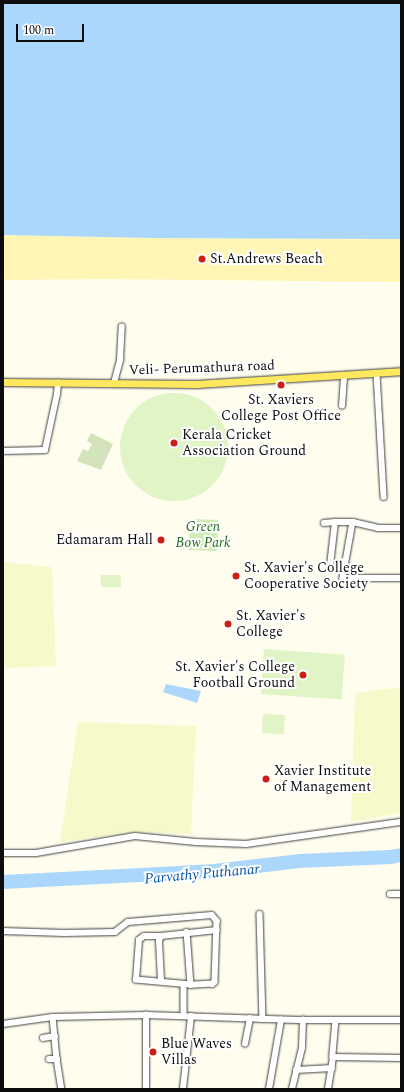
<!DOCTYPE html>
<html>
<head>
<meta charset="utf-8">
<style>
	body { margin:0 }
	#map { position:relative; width:404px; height:1092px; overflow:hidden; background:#fffdee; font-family:Spectral,serif }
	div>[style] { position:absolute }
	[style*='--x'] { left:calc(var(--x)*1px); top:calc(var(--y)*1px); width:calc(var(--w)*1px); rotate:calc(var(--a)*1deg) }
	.farmland>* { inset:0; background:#f8f9ca }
	.green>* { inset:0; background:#cceeb3; transform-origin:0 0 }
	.sand>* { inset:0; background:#fff6b6 }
	.cemetery>* { inset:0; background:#d3e4bc }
	.pitch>* { inset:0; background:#e0f4c5; transform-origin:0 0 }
	.round { border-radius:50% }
	.water>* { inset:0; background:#acd7fd }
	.roads { filter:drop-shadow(0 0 1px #404040) drop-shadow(0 0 1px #404040) }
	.minor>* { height:5.5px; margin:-2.75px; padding:0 2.75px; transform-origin:2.75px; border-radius:2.75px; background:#fff }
	.major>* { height:7px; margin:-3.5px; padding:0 3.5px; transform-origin:3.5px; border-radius:3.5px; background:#ffe85e }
	.dots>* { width:11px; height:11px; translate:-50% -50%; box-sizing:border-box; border:2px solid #fff; border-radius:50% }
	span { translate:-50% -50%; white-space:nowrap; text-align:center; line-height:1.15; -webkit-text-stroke:4px #fff; paint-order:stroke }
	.poi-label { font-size:14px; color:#0d0d0d }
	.left { translate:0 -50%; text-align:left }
	.right { translate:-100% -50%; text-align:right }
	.street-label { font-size:14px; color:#0d0d0d }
	.park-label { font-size:14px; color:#206c16; font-style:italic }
	.water-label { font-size:15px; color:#0955ad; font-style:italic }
	.frame { position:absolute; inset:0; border:4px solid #0d0d0d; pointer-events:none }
	.scale { position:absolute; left:16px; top:24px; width:68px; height:18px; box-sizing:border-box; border:2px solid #0d0d0d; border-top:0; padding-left:5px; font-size:12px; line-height:14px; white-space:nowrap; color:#0d0d0d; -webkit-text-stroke:3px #fff; paint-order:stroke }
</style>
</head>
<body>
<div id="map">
	<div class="farmland">
		<div style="clip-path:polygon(3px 562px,52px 567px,56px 666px,3px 668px)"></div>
		<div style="clip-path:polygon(401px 687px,401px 813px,351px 822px,355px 693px)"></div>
		<div style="clip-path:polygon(78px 722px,196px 726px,191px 834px,137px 832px,60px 842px)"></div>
	</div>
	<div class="green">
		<div style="left:190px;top:519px;width:28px;height:31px;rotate:2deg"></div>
	</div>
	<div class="sand">
		<div style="clip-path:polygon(3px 235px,151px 238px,401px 239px,401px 282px,101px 279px,3px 280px)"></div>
	</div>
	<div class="cemetery">
		<div style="clip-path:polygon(91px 433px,113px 444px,101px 470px,77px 461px,83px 449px,88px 451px,92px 444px,87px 441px)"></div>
	</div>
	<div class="pitch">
		<div class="round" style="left:120px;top:393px;width:108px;height:108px"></div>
		<div style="left:101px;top:575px;width:20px;height:12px"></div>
		<div style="left:264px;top:649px;width:81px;height:45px;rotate:4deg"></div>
		<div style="left:263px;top:714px;width:22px;height:19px;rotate:3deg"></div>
	</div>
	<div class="water">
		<div style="clip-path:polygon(3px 3px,401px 3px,401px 239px,151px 238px,3px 235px)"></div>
		<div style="clip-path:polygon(166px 684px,201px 691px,197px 703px,163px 692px)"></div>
		<div style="clip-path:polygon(401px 848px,401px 862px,392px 864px,300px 868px,215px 878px,161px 881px,3px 889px,3px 875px,160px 867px,214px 864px,299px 854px,390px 850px)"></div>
	</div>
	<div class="roads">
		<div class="minor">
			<div style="--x:377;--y:374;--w:123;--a:86.7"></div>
			<div style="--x:114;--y:383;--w:24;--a:-75"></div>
			<div style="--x:120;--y:360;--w:33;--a:-87"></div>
			<div style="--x:342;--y:406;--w:30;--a:-86"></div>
			<div style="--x:3;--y:451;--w:42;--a:-1.4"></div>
			<div style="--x:45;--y:450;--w:57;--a:-77.9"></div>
			<div style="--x:57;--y:394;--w:11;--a:-85"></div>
			<div style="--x:353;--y:522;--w:57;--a:100.1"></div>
			<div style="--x:343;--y:578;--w:58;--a:0"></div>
			<div style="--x:324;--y:523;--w:11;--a:-5"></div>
			<div style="--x:330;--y:566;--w:44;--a:-83.5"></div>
			<div style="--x:335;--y:522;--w:18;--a:0"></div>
			<div style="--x:353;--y:522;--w:26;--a:13"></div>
			<div style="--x:378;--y:528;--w:23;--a:0"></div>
			<div style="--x:3;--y:853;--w:33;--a:0"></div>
			<div style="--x:36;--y:853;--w:100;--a:-9.7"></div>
			<div style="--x:135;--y:836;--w:61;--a:5.6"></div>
			<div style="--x:196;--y:842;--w:50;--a:2.3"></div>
			<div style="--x:246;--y:844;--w:157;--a:-8.1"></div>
			<div style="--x:390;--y:894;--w:11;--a:0"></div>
			<div style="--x:260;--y:914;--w:105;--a:88.4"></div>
			<div style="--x:3;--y:931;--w:61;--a:1.9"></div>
			<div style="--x:64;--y:933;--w:51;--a:-1.1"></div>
			<div style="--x:115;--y:932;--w:16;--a:-38"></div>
			<div style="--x:128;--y:922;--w:84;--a:-4.8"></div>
			<div style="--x:212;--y:915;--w:8;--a:50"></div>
			<div style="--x:217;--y:921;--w:61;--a:91.9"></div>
			<div style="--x:215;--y:982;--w:3;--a:135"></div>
			<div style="--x:213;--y:984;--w:22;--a:177"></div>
			<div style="--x:191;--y:985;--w:55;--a:-174.8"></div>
			<div style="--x:136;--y:980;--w:40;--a:-85.7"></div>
			<div style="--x:139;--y:940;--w:6;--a:-39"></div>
			<div style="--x:144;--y:936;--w:17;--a:0"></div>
			<div style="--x:187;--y:932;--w:53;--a:85.7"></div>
			<div style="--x:161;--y:981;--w:40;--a:-92.9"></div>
			<div style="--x:159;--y:941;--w:5;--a:-68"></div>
			<div style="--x:161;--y:936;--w:56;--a:-6.1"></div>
			<div style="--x:184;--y:985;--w:31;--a:90"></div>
			<div style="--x:53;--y:1017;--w:42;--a:84.6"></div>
			<div style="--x:57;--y:1059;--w:30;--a:81"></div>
			<div style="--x:336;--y:1020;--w:37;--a:95"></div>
			<div style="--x:333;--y:1057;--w:68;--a:0.8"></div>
			<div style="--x:3;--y:1024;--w:50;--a:-8"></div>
			<div style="--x:53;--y:1017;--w:93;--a:-1.2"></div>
			<div style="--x:146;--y:1015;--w:152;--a:1.9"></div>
			<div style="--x:298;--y:1020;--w:103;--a:0"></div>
			<div style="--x:43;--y:1038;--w:12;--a:-9"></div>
			<div style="--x:245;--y:1044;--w:26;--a:-79"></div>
			<div style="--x:49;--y:1059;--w:8;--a:0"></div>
			<div style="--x:296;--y:1070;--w:36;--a:-3"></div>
			<div style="--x:146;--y:1087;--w:72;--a:-90"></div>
			<div style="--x:183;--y:1089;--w:73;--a:-83.7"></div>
			<div style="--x:269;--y:1089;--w:70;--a:-80.1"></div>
			<div style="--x:292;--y:1089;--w:42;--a:-76.3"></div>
			<div style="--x:302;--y:1048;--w:28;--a:-88"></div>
			<div style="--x:328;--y:1089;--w:32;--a:-81"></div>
		</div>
		<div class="major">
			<div style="--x:3;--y:382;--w:193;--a:0.6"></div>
			<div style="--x:196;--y:384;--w:205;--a:-3.6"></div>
		</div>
	</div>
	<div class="dots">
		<div style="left:202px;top:259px;background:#cd1f16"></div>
		<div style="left:281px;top:385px;background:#cd1f16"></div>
		<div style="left:174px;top:443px;background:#cd1f16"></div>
		<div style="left:161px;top:540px;background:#cd1f16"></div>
		<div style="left:236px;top:576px;background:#cd1f16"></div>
		<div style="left:228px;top:624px;background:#cd1f16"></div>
		<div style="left:303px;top:675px;background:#cd1f16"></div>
		<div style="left:266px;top:779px;background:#cd1f16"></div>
		<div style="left:153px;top:1052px;background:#cd1f16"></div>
	</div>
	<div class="poi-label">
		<span class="left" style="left:210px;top:259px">St.Andrews Beach</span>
		<span style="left:281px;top:408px">St. Xaviers<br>College Post Office</span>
		<span class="left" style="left:182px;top:443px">Kerala Cricket<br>Association Ground</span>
		<span class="right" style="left:153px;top:540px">Edamaram Hall</span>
		<span class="left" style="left:244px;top:576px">St. Xavier's College<br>Cooperative Society</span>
		<span class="left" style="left:236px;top:624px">St. Xavier's<br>College</span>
		<span class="right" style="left:295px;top:675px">St. Xavier's College<br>Football Ground</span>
		<span class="left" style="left:274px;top:779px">Xavier Institute<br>of Management</span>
		<span class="left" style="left:161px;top:1052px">Blue Waves<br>Villas</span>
	</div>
	<div class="street-label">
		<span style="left:202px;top:368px;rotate:-2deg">Veli- Perumathura road</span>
	</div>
	<div class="park-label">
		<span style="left:203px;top:535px">Green<br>Bow Park</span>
	</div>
	<div class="water-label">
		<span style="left:202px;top:874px;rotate:-5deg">Parvathy Puthanar</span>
	</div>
	<div class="frame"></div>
	<div class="scale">100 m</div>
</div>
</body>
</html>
